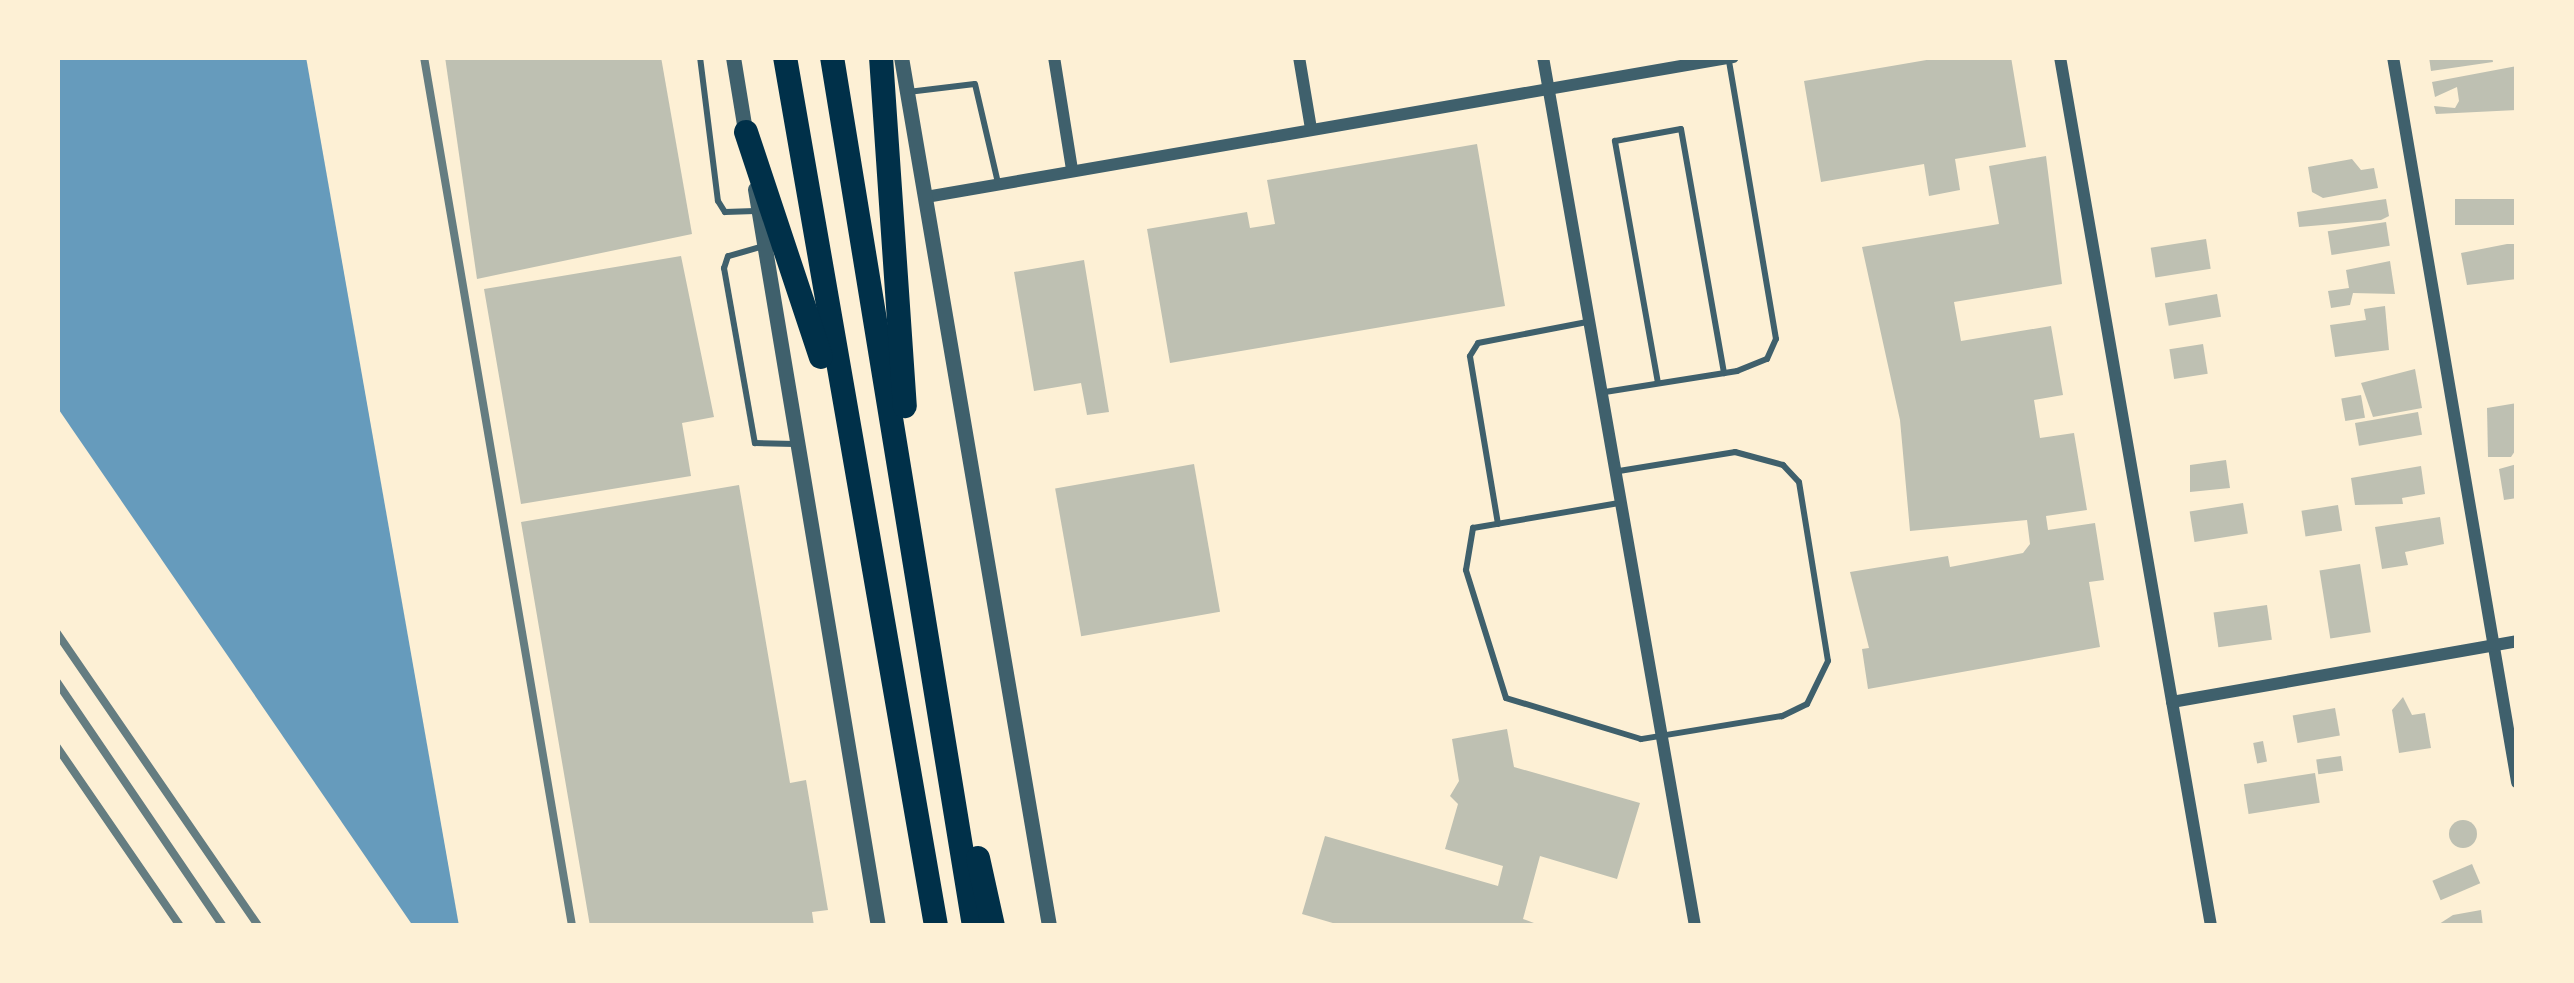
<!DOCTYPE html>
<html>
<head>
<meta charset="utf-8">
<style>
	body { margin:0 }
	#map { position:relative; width:2574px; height:983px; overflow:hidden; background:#fdf0d5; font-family:"Work Sans",sans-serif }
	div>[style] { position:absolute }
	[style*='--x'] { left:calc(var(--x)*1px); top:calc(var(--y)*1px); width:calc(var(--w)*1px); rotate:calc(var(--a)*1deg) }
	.water>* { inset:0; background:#669bbc }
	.building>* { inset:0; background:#bec0b2; transform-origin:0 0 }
	.round { border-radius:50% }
	.service>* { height:6px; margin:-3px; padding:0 3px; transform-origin:3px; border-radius:3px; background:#3f606c }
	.minor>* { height:12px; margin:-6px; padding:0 6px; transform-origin:6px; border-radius:6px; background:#3f606c }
	.tertiary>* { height:15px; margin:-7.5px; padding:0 7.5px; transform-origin:7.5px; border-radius:7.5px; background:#3f606c }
	.motorway>* { height:24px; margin:-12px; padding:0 12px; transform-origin:12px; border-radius:12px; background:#003049 }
	.rail>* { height:8px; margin:-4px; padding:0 4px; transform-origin:4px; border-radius:4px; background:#657d81 }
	span { translate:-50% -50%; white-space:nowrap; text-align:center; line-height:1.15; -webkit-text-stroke:10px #fdf0d5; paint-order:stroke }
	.frame { position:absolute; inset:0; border:60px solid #fdf0d5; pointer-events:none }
</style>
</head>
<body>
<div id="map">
	<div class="water">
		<div style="clip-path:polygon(57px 57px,306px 57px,459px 926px,413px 926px,57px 407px)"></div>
	</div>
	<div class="building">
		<div style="clip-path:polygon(445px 57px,661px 57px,692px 234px,477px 279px)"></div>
		<div style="clip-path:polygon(1944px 57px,2011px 57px,2026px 147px,1955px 159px,1960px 190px,1929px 196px,1924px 164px,1821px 182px,1804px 81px)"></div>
		<div style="clip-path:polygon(2429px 57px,2492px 57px,2493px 62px,2431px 71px)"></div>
		<div style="clip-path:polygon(2517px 66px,2517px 110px,2436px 114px,2434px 106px,2455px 108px,2459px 101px,2457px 87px,2435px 97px,2432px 82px)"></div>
		<div style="clip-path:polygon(1477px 144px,1505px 306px,1170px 363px,1147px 229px,1247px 212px,1250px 228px,1275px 224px,1267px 180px)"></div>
		<div style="clip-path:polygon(2046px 156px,2062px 284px,1954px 302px,1961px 341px,2051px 326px,2063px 395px,2034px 400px,2040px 438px,2074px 433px,2087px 510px,2046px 516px,2048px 530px,2095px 523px,2104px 580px,2089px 582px,2100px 647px,1868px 689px,1862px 649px,1869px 648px,1850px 572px,1948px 556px,1950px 567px,2023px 553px,2030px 544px,2027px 520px,1910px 531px,1900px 420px,1862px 247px,1999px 224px,1989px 166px)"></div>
		<div style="clip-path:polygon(2352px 159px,2361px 170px,2374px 168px,2378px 188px,2323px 198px,2312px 192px,2308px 167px)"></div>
		<div style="clip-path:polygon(2386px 199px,2389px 216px,2381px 220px,2299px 227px,2297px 212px)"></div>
		<div style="left:2517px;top:199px;width:26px;height:62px;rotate:90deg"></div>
		<div style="left:2386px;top:222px;width:24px;height:59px;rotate:81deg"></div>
		<div style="left:2206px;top:239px;width:30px;height:56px;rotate:81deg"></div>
		<div style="clip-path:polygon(2507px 244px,2517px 244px,2517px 279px,2467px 285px,2461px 253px)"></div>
		<div style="clip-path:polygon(681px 256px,714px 417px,682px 423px,691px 476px,521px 504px,484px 289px)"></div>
		<div style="clip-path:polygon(1084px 260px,1109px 412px,1087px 415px,1081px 383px,1034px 391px,1014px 272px)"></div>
		<div style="clip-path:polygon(2390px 261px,2395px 294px,2353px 293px,2350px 305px,2331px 308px,2328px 291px,2349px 288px,2346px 270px)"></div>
		<div style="left:2217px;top:294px;width:23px;height:53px;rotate:80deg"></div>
		<div style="clip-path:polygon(2385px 306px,2389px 350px,2335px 357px,2330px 325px,2366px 320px,2364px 309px)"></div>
		<div style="left:2203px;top:344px;width:30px;height:34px;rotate:81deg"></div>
		<div style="clip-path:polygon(2415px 369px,2422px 408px,2373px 417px,2361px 383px)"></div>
		<div style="left:2361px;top:395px;width:23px;height:20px;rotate:80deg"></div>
		<div style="clip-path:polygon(2517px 403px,2517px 448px,2511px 457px,2488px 457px,2487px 408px)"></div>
		<div style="left:2418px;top:412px;width:23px;height:64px;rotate:80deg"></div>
		<div style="clip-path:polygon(2226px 460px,2230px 488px,2190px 492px,2190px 465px)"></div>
		<div style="left:1194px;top:464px;width:150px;height:141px;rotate:80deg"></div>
		<div style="clip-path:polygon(2517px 464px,2517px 498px,2504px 500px,2499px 469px)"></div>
		<div style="clip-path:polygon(2421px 466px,2425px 494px,2402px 498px,2403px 504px,2355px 505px,2351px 478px)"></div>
		<div style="clip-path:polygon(739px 485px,790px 783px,806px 780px,828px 910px,812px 912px,814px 926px,590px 926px,521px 522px)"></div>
		<div style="left:2243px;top:503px;width:31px;height:54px;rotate:81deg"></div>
		<div style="left:2338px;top:505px;width:26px;height:37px;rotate:81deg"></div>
		<div style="clip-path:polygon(2440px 517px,2444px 544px,2405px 552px,2408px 565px,2382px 569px,2375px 527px)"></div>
		<div style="left:2360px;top:564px;width:69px;height:41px;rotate:81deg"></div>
		<div style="left:2267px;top:605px;width:35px;height:54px;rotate:82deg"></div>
		<div style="clip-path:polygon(2403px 697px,2412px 715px,2425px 713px,2431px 748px,2399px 753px,2392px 710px)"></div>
		<div style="left:2335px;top:708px;width:28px;height:43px;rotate:80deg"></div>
		<div style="clip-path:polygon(1507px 729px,1514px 767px,1640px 803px,1617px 879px,1540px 856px,1523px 919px,1542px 926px,1343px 926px,1302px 914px,1325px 836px,1498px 886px,1503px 866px,1445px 849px,1458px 804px,1450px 796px,1459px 781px,1452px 739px)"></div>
		<div style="left:2263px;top:741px;width:21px;height:10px;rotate:79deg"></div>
		<div style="left:2341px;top:756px;width:15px;height:25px;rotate:82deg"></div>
		<div style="left:2315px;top:773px;width:30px;height:72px;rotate:81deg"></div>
		<div class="round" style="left:2449px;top:820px;width:28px;height:28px"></div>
		<div style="left:2472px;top:864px;width:21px;height:43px;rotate:67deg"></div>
		<div style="clip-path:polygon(2481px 910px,2483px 926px,2436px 926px,2453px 915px)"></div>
	</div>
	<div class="service">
		<div style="--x:700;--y:57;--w:145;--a:82.9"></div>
		<div style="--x:718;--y:201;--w:13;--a:58"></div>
		<div style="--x:725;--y:212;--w:30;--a:-2"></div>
		<div style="--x:908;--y:92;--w:67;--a:-6.8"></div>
		<div style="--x:975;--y:84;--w:102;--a:76.9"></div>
		<div style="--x:764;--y:246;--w:37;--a:164"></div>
		<div style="--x:728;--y:256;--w:13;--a:108"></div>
		<div style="--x:724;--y:268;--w:178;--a:80"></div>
		<div style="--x:755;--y:443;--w:40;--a:1.4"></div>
		<div style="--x:1658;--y:383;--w:246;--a:-100.1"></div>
		<div style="--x:1615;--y:141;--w:67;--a:-10.3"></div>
		<div style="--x:1681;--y:129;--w:248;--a:80"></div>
		<div style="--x:1605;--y:392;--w:134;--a:-9"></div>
		<div style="--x:1737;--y:371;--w:32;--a:-22"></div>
		<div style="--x:1767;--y:359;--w:22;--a:-66"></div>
		<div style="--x:1776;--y:339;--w:282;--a:-99.6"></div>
		<div style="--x:1619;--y:471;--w:118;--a:-9.3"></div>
		<div style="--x:1735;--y:452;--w:50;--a:15.2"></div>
		<div style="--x:1783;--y:465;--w:23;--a:47"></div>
		<div style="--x:1799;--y:482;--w:181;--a:80.8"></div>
		<div style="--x:1828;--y:661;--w:48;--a:116"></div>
		<div style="--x:1807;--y:704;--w:28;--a:154"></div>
		<div style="--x:1782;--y:716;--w:143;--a:170.7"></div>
		<div style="--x:1641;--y:739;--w:141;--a:-163.1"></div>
		<div style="--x:1506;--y:698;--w:134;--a:-107.4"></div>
		<div style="--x:1466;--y:570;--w:43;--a:-80.5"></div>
		<div style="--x:1473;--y:528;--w:148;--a:-9.7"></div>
		<div style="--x:1498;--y:524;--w:170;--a:-99.5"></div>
		<div style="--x:1470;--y:356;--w:15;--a:-58"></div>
		<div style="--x:1478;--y:343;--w:111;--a:-10.9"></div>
	</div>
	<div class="minor">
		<div style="--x:1054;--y:57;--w:113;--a:80.9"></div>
		<div style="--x:1299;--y:57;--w:73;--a:80.5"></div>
		<div style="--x:1543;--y:57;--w:882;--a:80.08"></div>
		<div style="--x:2060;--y:57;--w:882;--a:80.14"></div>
		<div style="--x:2393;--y:57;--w:736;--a:80.29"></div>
		<div style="--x:926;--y:197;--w:819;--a:-9.84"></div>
		<div style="--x:2172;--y:702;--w:350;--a:-10"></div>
	</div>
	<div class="tertiary">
		<div style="--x:733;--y:57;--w:80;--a:80.7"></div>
		<div style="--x:901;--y:57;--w:882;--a:80.33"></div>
		<div style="--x:755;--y:189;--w:747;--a:80.53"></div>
	</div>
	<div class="motorway">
		<div style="--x:785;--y:57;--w:882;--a:80.14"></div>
		<div style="--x:832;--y:57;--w:881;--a:80.72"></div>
		<div style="--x:881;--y:57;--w:350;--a:86.1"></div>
		<div style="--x:746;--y:132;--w:237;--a:71.6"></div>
		<div style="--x:978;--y:858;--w:70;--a:77.6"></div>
	</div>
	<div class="rail">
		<div style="--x:424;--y:57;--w:882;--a:80.33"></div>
		<div style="--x:57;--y:633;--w:355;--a:55.5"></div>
		<div style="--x:57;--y:682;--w:295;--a:55.8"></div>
		<div style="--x:57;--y:747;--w:217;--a:55.5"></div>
	</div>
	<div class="frame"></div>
</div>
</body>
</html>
